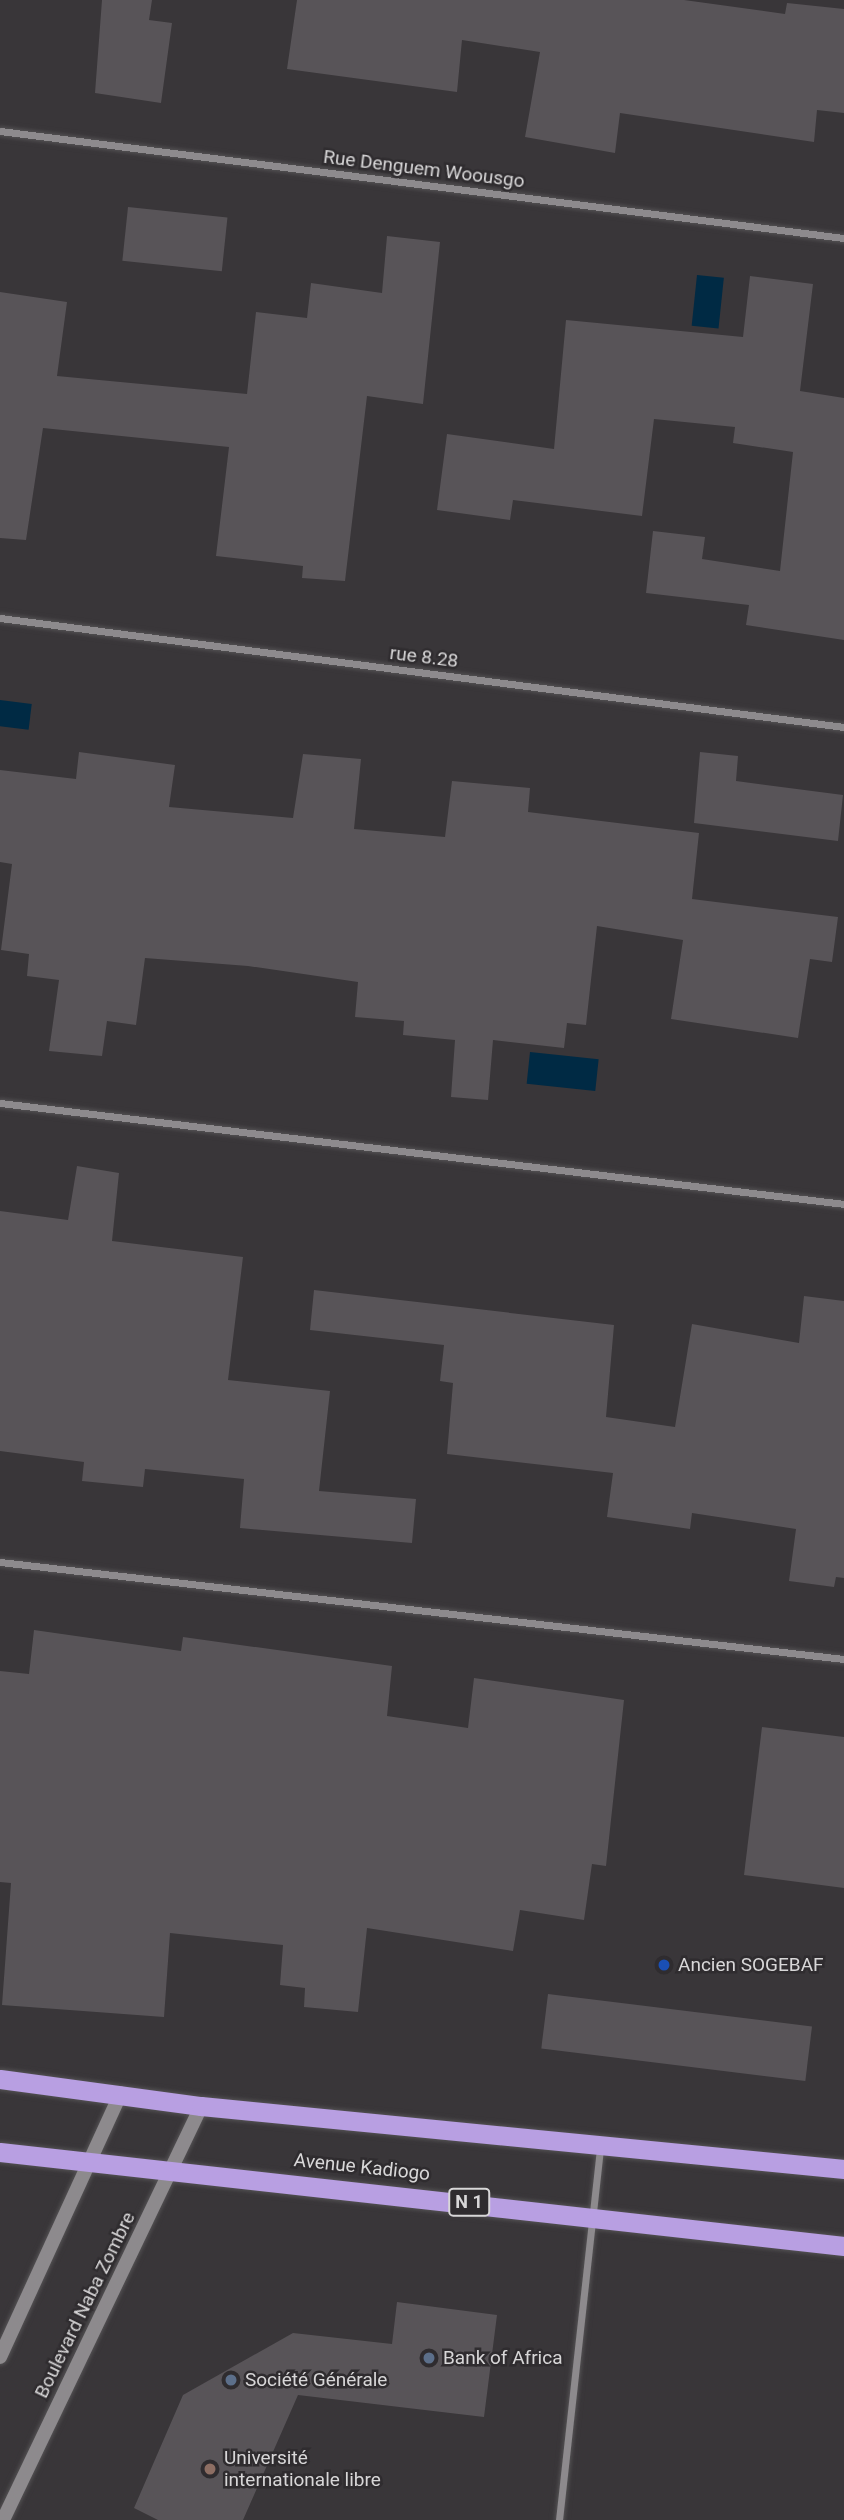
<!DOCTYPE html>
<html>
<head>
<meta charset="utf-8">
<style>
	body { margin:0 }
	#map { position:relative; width:844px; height:2520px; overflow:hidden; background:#393639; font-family:Roboto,sans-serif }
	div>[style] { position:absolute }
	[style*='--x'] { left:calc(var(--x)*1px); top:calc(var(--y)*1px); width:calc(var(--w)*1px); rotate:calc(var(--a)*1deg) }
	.water>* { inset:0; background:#002a44; transform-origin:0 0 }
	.building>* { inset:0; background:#585458; transform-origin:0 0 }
	.roads { filter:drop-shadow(0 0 2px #545254) drop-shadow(0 0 2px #545254) }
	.minor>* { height:7px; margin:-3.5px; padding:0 3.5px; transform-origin:3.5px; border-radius:3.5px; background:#8d8a8d }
	.secondary>* { height:14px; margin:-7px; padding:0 7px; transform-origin:7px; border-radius:7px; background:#8d8a8d }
	.trunk>* { height:19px; margin:-9.5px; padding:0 9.5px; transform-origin:9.5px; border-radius:9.5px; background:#b89fe2 }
	.dots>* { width:19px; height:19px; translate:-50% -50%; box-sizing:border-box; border:4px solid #2f2c2f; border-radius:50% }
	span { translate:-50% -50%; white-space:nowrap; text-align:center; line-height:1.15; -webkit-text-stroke:5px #2f2c2f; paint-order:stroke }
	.shield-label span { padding:2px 5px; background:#2f2c2f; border:2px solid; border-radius:5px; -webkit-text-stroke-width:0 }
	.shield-label { font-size:18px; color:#d8d7d8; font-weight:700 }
	.street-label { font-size:19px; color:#d8d7d8 }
	.poi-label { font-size:19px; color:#d8d7d8 }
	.left { translate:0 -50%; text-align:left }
</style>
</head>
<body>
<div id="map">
	<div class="water">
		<div style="left:697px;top:275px;width:27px;height:51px;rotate:6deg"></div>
		<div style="left:0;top:700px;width:32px;height:26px;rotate:7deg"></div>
		<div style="left:530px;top:1052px;width:69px;height:32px;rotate:6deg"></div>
	</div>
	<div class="building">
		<div style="clip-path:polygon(102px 0,152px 0,149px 20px,172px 23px,161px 103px,95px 93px)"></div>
		<div style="clip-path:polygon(297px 0,684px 0,785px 14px,787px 3px,844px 9px,844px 113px,817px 110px,814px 142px,620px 113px,615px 153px,525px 137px,540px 52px,462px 40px,457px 92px,287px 69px)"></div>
		<div style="left:128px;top:207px;width:100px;height:54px;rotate:6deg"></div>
		<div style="clip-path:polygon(387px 236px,440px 242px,423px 404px,367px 396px,345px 581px,302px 578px,303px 566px,216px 556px,229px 447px,43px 428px,26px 540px,0 538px,0 292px,67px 302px,57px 376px,247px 394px,256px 312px,307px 318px,311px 283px,382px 293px)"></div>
		<div style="clip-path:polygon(750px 276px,813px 284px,800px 391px,844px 398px,844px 640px,746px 625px,749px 605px,646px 593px,653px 531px,705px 537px,702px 559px,780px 571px,793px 452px,733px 443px,735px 427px,654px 419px,642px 516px,513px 500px,510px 520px,437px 510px,447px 434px,554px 449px,566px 320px,743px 337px)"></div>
		<div style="clip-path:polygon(79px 752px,175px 765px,169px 807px,293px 818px,303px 754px,361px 759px,354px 829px,445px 837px,452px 781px,530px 788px,528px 812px,699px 833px,692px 899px,838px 917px,832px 962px,810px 959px,798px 1038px,671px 1019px,683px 940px,597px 926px,586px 1025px,567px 1023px,564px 1048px,493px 1040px,488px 1100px,451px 1097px,455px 1040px,403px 1035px,404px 1021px,355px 1017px,358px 982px,248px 966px,145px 958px,136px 1025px,107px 1021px,102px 1056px,49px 1051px,59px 980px,27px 976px,29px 954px,1px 950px,12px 864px,0 862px,0 770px,76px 779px)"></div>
		<div style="clip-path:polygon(700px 752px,738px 756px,736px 781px,843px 795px,838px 841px,694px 823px)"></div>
		<div style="clip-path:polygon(77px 1166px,119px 1173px,112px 1241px,243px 1257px,228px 1380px,330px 1391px,319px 1491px,416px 1499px,412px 1543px,240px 1528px,244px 1479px,145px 1469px,143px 1487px,82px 1481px,84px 1462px,0 1451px,0 1211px,68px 1220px)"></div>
		<div style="clip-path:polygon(314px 1290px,614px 1325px,606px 1417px,675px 1427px,692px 1324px,799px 1343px,804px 1296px,844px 1301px,844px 1578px,836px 1577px,834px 1587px,789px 1581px,796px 1529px,692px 1513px,690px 1529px,607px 1517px,613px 1473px,447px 1454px,453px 1383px,440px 1381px,444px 1345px,310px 1330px)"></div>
		<div style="clip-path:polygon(34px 1630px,181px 1651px,183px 1637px,392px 1666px,387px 1716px,468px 1728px,474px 1678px,624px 1700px,606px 1866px,592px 1864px,584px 1920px,520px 1910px,513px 1951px,367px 1928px,358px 2012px,304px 2007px,305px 1988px,280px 1985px,283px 1945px,170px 1933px,164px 2017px,2px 2005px,11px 1883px,0 1882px,0 1671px,29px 1674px)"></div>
		<div style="clip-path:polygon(762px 1727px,844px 1737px,844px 1888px,744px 1875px)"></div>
		<div style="left:548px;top:1994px;width:266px;height:55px;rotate:7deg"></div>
		<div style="clip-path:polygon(397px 2302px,497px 2315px,484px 2417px,298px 2395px,243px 2520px,158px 2520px,134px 2508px,183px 2395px,293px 2333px,392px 2344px)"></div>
	</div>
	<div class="roads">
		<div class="minor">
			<div style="--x:0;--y:131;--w:851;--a:7.23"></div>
			<div style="--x:0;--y:618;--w:851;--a:7.36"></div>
			<div style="--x:0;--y:1103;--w:850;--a:6.82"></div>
			<div style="--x:0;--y:1562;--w:850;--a:6.56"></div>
			<div style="--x:559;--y:2520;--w:374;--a:-83.7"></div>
		</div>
		<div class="secondary">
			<div style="--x:0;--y:2357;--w:290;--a:-65.4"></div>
			<div style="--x:3;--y:2520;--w:459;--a:-64.4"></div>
		</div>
		<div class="trunk">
			<div style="--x:0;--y:2079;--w:203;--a:7.7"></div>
			<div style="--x:201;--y:2106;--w:646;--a:5.6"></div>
			<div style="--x:0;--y:2152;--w:849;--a:6.36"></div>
		</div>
	</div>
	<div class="dots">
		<div style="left:664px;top:1965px;background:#1a4fb4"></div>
		<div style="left:429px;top:2358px;background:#5c6f8a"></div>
		<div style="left:231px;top:2380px;background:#5c6f8a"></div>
		<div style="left:210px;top:2469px;background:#8d6e63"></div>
	</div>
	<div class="shield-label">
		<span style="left:469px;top:2202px">N 1</span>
	</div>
	<div class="street-label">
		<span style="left:424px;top:169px;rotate:7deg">Rue Denguem Woousgo</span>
		<span style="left:424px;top:657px;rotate:7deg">rue 8.28</span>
		<span style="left:362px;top:2167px;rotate:6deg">Avenue Kadiogo</span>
		<span style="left:85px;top:2305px;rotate:-64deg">Boulevard Naba Zombre</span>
	</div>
	<div class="poi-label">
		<span class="left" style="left:678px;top:1965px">Ancien SOGEBAF</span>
		<span class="left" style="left:443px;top:2358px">Bank of Africa</span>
		<span class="left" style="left:245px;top:2380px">Société Générale</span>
		<span class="left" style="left:224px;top:2469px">Université<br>internationale libre</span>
	</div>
</div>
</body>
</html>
